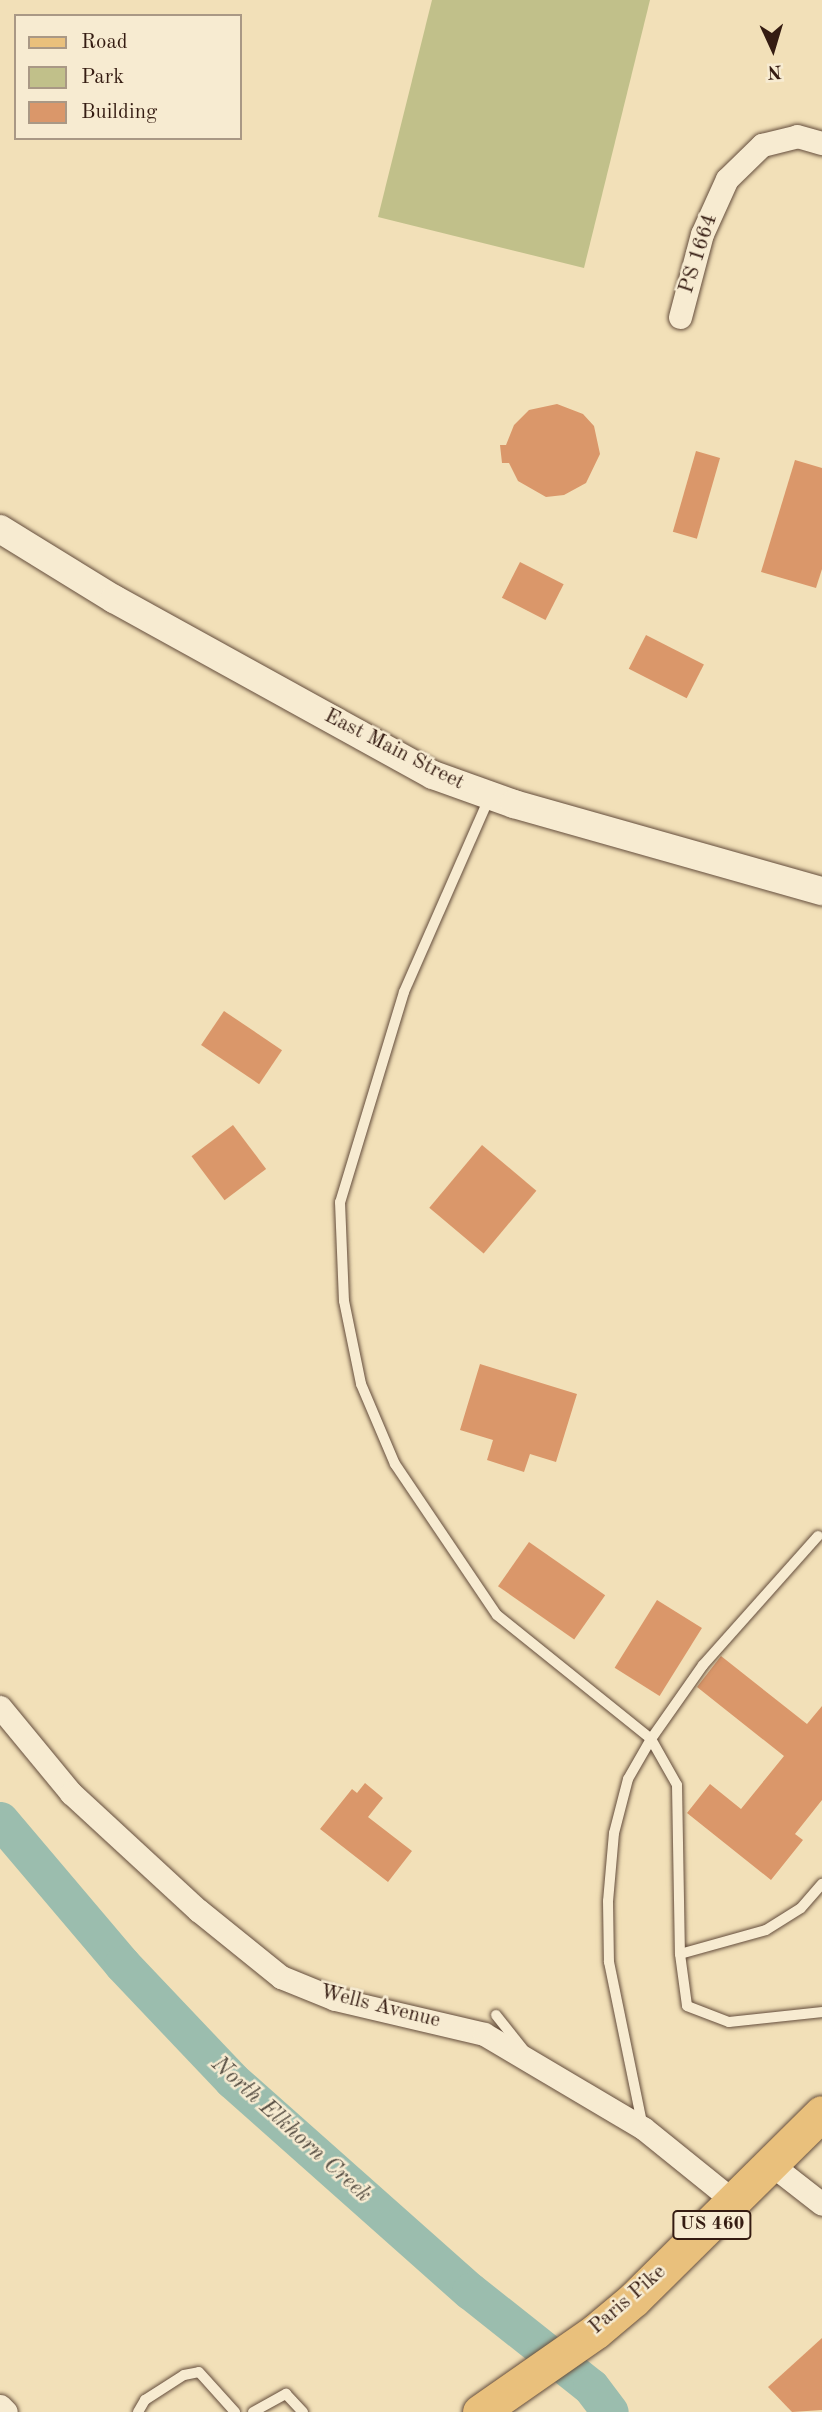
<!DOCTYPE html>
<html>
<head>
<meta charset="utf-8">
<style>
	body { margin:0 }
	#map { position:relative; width:822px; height:2412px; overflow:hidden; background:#f2e0b8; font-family:"Old Standard TT",serif }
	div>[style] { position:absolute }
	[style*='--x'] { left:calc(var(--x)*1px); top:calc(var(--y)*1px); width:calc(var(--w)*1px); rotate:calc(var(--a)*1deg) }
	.green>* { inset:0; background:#c1c08a }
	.river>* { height:37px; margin:-18.5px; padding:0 18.5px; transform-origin:18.5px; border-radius:18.5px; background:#9bbdae }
	.building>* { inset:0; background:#da976a; transform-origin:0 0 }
	.roads { filter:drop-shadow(0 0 2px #644d3c) drop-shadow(0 0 2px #644d3c) }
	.service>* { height:10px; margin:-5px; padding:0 5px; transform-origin:5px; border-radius:5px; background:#f7ebd1 }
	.minor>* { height:23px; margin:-11.5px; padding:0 11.5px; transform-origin:11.5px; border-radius:11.5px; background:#f7ebd1 }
	.tertiary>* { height:28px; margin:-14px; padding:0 14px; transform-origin:14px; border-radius:14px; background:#f7ebd1 }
	.primary>* { height:35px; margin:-17.5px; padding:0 17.5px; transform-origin:17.5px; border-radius:17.5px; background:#e9c07c }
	span { translate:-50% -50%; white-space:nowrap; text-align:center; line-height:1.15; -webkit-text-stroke:5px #f7ebd1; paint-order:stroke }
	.shield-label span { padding:2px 5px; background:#f7ebd1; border:2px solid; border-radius:5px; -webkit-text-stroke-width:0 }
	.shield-label { font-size:19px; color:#351c12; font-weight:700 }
	.street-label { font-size:21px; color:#351c12 }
	.water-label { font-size:23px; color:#544c41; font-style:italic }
	.legend { position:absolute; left:14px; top:14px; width:228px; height:126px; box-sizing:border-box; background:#f7ebd1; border:2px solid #a99885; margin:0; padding:9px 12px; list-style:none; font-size:21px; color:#351c12 }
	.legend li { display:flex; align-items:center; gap:14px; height:35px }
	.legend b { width:35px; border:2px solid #a99885 }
	.north { position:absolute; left:738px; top:14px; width:70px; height:70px; -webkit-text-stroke:5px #f7ebd1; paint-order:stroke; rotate:176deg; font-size:19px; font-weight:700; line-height:28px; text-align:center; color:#351c12 }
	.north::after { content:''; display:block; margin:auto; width:24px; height:32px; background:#351c12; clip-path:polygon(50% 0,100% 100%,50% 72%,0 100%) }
</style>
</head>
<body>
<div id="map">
	<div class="green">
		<div style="clip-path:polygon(432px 0,650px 0,584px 268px,378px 217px)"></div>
	</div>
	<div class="river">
		<div style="--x:0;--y:1820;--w:189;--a:49.7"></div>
		<div style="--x:122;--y:1964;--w:160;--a:46.5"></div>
		<div style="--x:232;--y:2080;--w:318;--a:41.6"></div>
		<div style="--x:470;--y:2291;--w:154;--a:38.4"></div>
		<div style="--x:591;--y:2387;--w:31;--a:53"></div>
	</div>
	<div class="building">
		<div style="clip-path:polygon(557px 404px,583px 414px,594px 426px,600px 454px,586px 483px,564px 495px,546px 497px,518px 481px,509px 463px,502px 463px,500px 445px,506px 445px,514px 425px,529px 410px)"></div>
		<div style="left:696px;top:451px;width:25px;height:84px;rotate:16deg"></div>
		<div style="clip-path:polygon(795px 460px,822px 468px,822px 569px,816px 588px,761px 572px)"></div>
		<div style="left:520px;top:562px;width:49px;height:40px;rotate:27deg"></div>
		<div style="left:646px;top:635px;width:65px;height:38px;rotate:27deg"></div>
		<div style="left:224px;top:1011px;width:70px;height:41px;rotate:34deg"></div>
		<div style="left:233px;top:1125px;width:55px;height:52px;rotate:53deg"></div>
		<div style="left:482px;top:1145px;width:71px;height:82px;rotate:40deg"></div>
		<div style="clip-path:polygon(480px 1364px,577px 1394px,556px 1462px,530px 1454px,524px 1472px,487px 1460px,493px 1440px,460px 1430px)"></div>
		<div style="left:529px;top:1542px;width:93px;height:54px;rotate:35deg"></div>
		<div style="left:657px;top:1600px;width:53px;height:80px;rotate:32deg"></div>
		<div style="clip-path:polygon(721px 1656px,807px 1724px,822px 1706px,822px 1800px,795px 1834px,803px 1840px,771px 1880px,687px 1813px,710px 1784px,741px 1809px,784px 1756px,697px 1687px)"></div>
		<div style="clip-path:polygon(365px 1783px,383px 1798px,368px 1817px,412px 1851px,388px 1882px,320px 1829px,352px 1789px,357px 1793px)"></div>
		<div style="clip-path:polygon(822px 2338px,822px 2410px,792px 2412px,768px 2387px)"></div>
	</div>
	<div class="roads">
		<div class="service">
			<div style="--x:490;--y:796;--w:214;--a:113.7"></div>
			<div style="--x:404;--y:992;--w:220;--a:106.9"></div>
			<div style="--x:340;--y:1202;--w:99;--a:87.7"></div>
			<div style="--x:344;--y:1301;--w:85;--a:78.4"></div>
			<div style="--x:361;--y:1384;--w:87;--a:67"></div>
			<div style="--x:395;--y:1464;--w:182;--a:56"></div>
			<div style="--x:497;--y:1615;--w:198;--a:38.8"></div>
			<div style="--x:651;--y:1739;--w:46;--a:119.9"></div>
			<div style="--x:628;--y:1779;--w:56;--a:104.5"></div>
			<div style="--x:614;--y:1833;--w:68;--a:95"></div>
			<div style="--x:608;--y:1901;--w:61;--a:89.1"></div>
			<div style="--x:609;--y:1962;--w:168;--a:78.4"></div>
			<div style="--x:818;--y:1536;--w:173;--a:131.7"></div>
			<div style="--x:703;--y:1665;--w:90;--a:125.1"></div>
			<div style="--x:651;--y:1739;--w:53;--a:60.5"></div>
			<div style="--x:677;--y:1785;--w:169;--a:89"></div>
			<div style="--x:680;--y:1954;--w:52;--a:82.3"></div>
			<div style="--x:687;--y:2006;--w:45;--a:20.9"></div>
			<div style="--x:729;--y:2022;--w:94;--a:-6.1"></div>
			<div style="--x:680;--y:1954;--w:89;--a:-15.6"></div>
			<div style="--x:766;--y:1930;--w:41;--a:-32.2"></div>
			<div style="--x:801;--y:1908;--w:32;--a:-49"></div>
			<div style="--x:496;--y:2015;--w:43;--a:51.5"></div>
			<div style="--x:138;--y:2412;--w:14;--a:-60"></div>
			<div style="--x:145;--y:2400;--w:46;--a:-32.7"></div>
			<div style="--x:184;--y:2375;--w:15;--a:-11"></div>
			<div style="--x:199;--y:2372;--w:54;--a:48"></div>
			<div style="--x:253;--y:2412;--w:38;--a:-29"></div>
			<div style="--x:286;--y:2394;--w:25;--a:47"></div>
		</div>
		<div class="minor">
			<div style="--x:680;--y:317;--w:86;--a:-75.2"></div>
			<div style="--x:702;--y:234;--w:60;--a:-65.6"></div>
			<div style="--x:727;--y:179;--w:49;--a:-44.2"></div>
			<div style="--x:762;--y:145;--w:36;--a:-14"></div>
			<div style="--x:797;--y:136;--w:26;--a:16"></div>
			<div style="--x:0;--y:1707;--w:112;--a:50.5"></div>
			<div style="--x:71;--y:1793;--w:173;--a:42.7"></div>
			<div style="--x:198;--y:1910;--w:107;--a:38.9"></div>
			<div style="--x:281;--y:1977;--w:58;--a:22.2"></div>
			<div style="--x:335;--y:1999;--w:153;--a:13.2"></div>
			<div style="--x:484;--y:2034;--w:185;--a:30.6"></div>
			<div style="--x:643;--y:2128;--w:119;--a:38.9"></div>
			<div style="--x:772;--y:2165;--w:63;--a:38"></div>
			<div style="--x:0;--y:2406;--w:8;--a:45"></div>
		</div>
		<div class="tertiary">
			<div style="--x:0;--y:529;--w:134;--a:31.6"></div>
			<div style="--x:114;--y:599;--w:364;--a:28.9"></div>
			<div style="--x:433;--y:775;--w:86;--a:19.7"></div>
			<div style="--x:514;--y:804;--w:320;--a:15.8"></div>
		</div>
		<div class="primary">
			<div style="--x:480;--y:2412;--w:141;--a:-34.9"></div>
			<div style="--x:596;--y:2331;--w:50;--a:-40.1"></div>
			<div style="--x:634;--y:2299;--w:264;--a:-44.7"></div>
		</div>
	</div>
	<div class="shield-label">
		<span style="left:712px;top:2225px">US 460</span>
	</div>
	<div class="street-label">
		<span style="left:699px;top:254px;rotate:-72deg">PS 1664</span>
		<span style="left:394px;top:750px;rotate:27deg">East Main Street</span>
		<span style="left:380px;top:2007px;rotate:14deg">Wells Avenue</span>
		<span style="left:628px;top:2300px;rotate:-41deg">Paris Pike</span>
	</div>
	<div class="water-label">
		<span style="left:291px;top:2130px;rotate:42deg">North Elkhorn Creek</span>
	</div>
	<ul class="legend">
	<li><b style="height:9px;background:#e9c07c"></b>Road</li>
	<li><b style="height:19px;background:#c1c08a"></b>Park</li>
	<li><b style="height:19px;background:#da976a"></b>Building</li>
	</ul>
	<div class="north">N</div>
</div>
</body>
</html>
